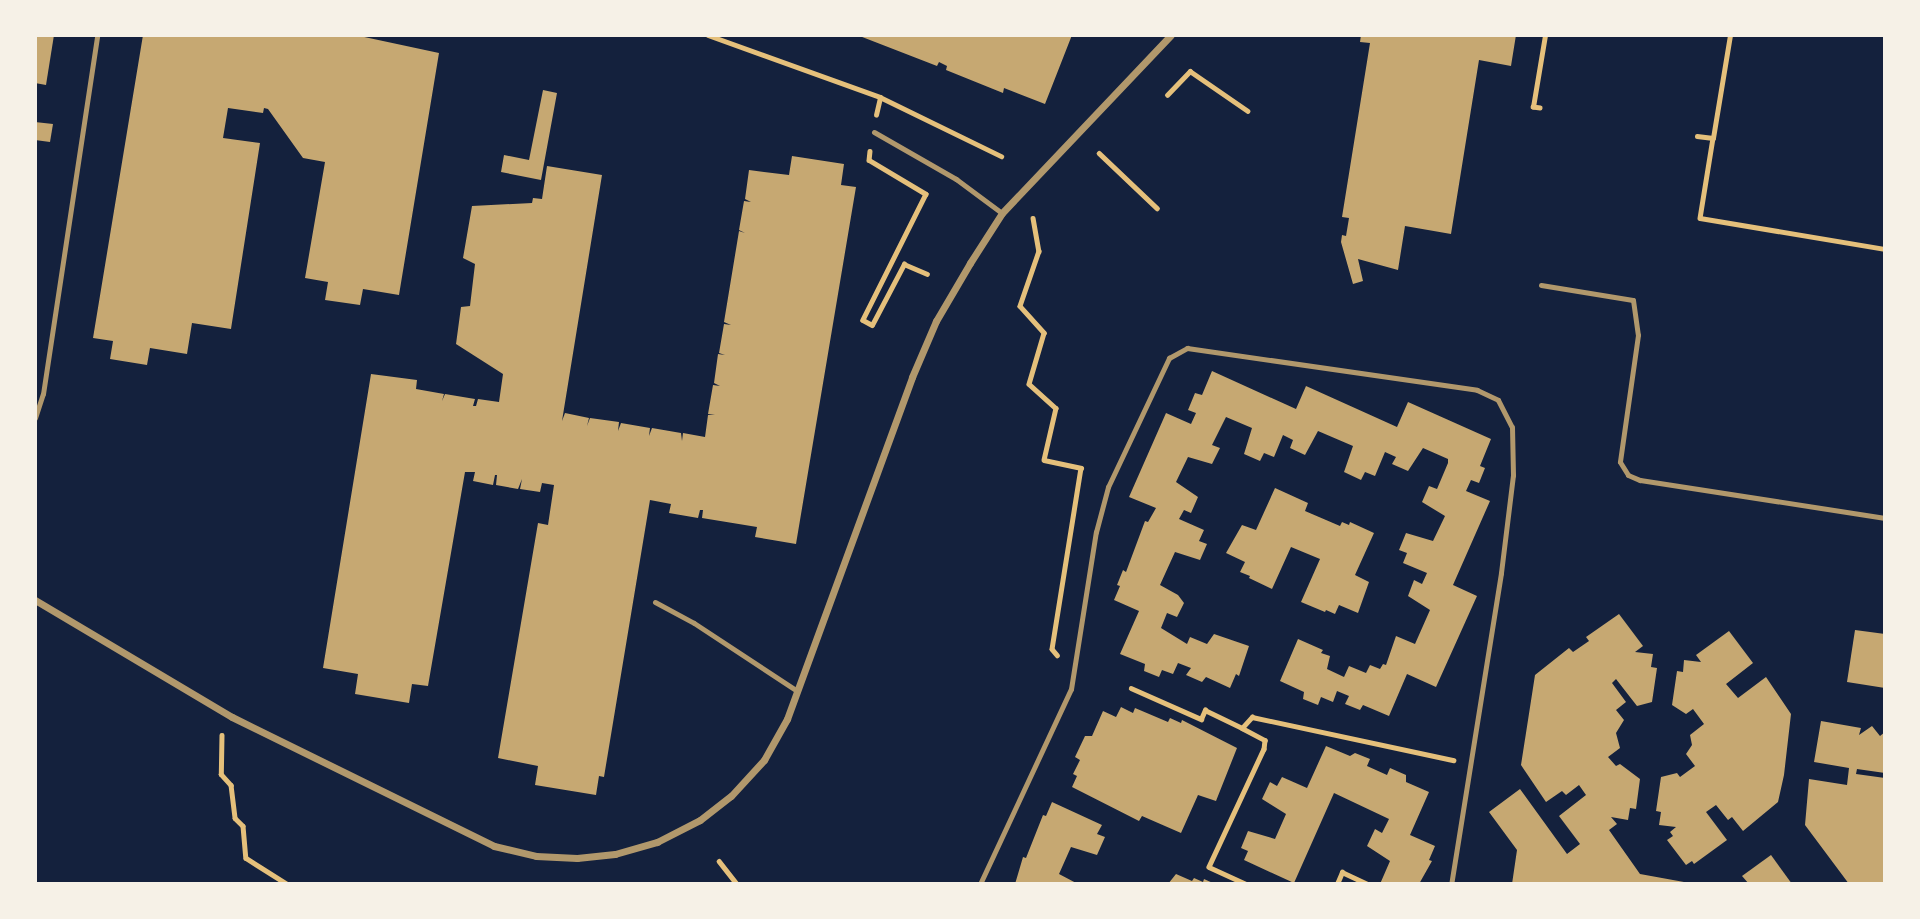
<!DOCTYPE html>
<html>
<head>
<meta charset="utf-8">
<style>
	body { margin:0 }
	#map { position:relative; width:1920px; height:919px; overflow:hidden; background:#14213d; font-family:Rubik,sans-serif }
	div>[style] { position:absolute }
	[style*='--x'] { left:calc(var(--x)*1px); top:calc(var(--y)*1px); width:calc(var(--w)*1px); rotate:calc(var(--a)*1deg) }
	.building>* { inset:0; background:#c6a872 }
	.path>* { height:4.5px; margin:-2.25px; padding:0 2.25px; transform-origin:2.25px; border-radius:2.25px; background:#e5c07b }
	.service>* { height:5px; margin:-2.5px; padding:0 2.5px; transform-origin:2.5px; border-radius:2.5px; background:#b1986c }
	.minor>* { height:7px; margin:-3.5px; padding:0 3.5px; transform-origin:3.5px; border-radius:3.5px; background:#b1986c }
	span { translate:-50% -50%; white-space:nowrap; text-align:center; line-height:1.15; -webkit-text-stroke:7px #f6f1e7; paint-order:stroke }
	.frame { position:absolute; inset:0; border:37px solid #f6f1e7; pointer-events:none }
</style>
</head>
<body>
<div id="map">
	<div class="building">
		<div style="clip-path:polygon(35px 35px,54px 35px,46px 85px,35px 83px)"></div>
		<div style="clip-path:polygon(143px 35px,355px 35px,439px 53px,399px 295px,363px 289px,360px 305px,325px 300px,328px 282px,305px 278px,325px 162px,303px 158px,268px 109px,264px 108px,263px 113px,228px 108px,223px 138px,260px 143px,231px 329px,192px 323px,187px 354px,150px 348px,147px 365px,110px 359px,113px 341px,93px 338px)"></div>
		<div style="clip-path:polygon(857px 35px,1072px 35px,1045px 104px,1004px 88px,1003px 93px,946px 70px,947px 66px,939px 62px,937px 66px)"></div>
		<div style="clip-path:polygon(1361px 35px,1516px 35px,1511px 66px,1479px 60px,1451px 234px,1405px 226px,1398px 270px,1358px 259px,1363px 281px,1353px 284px,1341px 242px,1342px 235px,1346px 236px,1349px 218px,1342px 217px,1370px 43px,1360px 42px)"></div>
		<div style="clip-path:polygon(543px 90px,557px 93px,541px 180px,501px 172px,504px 155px,529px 160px)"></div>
		<div style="clip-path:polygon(35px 122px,53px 124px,50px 142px,35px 140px)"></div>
		<div style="clip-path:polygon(792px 156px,844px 164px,841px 185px,856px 187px,796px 544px,755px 537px,757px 527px,702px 518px,703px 510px,700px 510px,698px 518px,669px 513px,671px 504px,650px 500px,604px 777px,599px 776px,596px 795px,535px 785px,538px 766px,498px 758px,538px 523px,548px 525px,554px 485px,542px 483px,540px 492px,520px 489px,522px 479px,518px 489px,496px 485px,497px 475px,495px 475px,493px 485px,473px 481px,475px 472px,465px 472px,428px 686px,412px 684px,409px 703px,355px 694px,358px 674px,323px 668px,371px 374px,417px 380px,416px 389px,444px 394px,442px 401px,445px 394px,475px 399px,473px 406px,476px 406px,478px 399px,499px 402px,503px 374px,456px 344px,461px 307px,470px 306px,475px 264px,463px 258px,472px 206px,532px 203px,533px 198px,542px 199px,547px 166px,602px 175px,562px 421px,565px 413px,589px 418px,587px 426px,590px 418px,619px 422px,618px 431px,621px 423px,650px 428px,649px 436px,652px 428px,681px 433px,682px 441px,683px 433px,705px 437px,708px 415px,715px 415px,708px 414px,713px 385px,720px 386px,714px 383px,718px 354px,725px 355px,719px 353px,724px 324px,731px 325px,724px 322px,739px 231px,745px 233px,739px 230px,744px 201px,751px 202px,745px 199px,749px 170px,789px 175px)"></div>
		<div style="clip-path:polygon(1212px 371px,1296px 409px,1306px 386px,1397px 427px,1408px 402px,1491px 439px,1480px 466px,1485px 468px,1479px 483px,1471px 480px,1466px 491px,1490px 501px,1453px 585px,1477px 596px,1436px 687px,1407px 674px,1389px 716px,1363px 705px,1360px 710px,1345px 704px,1349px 696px,1337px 691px,1333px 702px,1321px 697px,1318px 705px,1303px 699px,1304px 692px,1280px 681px,1298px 639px,1323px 650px,1321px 653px,1330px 656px,1327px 669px,1344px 677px,1349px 666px,1366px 673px,1370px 665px,1380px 669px,1383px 664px,1386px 665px,1396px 636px,1415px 644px,1430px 610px,1408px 596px,1414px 580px,1422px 584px,1427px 573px,1403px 563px,1407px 553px,1399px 550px,1406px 533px,1433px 541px,1445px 516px,1422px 502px,1429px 486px,1437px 489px,1448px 463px,1448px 459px,1423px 448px,1408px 471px,1392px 464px,1396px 457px,1385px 452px,1375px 476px,1365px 472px,1361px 480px,1344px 472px,1353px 446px,1318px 431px,1305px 455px,1290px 448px,1293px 440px,1283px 435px,1274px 457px,1264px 453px,1260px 461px,1244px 454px,1252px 428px,1226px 417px,1212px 445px,1220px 448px,1212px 464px,1188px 457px,1176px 482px,1198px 497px,1191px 513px,1184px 510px,1179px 519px,1204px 530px,1199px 541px,1207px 544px,1200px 560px,1175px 552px,1160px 585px,1178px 595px,1184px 603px,1177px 617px,1167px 613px,1161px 628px,1187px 644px,1190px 637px,1207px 644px,1214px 634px,1249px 646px,1239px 676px,1236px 674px,1230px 688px,1206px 677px,1202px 682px,1186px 675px,1191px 668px,1178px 663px,1173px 674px,1162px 670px,1159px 677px,1144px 671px,1145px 664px,1120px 654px,1139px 611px,1114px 600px,1120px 586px,1117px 585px,1123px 570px,1126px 572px,1145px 521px,1148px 522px,1156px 508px,1129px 497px,1166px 413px,1191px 424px,1196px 413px,1188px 410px,1195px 393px,1202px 395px)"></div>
		<div style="clip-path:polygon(1275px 488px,1308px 503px,1305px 511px,1340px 526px,1342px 522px,1349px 525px,1350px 522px,1374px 533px,1355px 575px,1369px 582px,1358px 613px,1339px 605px,1335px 614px,1326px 610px,1325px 612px,1301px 602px,1320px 559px,1291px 547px,1272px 589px,1249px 578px,1250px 576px,1240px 572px,1245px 562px,1226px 553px,1242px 525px,1256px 530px)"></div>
		<div style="clip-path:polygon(1619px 614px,1643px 646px,1635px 652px,1653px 654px,1651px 667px,1657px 668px,1652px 702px,1637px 706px,1616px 679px,1612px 683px,1626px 702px,1616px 710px,1624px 720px,1616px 733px,1620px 748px,1608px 757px,1616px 766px,1620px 764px,1640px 779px,1636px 809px,1630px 808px,1628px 820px,1611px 817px,1617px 824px,1609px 830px,1640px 874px,1695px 884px,1512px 884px,1517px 850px,1489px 812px,1520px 789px,1567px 854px,1580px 844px,1559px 816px,1586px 795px,1579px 785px,1566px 795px,1562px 791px,1546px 802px,1521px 765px,1535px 675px,1569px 648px,1573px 652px,1589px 641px,1586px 637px)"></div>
		<div style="clip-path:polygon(1855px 630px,1885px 634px,1885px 688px,1847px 682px)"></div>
		<div style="clip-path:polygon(1729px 631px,1753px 663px,1726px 684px,1738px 698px,1766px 677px,1791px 714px,1784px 775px,1778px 802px,1743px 831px,1732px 817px,1728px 820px,1716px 805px,1706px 812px,1727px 840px,1694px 864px,1692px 861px,1686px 865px,1667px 840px,1673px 836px,1670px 832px,1676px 827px,1659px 825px,1661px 812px,1656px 811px,1661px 777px,1677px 773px,1680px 777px,1695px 766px,1686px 754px,1692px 745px,1690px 735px,1704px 724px,1693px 709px,1686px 714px,1672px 705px,1677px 671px,1683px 672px,1684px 660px,1701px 662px,1696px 655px)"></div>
		<div style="clip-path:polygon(1121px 707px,1133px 713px,1135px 708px,1168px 722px,1170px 718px,1181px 723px,1182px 720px,1237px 748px,1216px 801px,1198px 795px,1181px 833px,1142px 816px,1139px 821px,1072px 787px,1077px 776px,1073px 774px,1080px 760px,1075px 757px,1085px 736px,1092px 736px,1103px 711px,1116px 717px)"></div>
		<div style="clip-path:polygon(1821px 721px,1861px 728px,1859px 735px,1872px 726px,1880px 736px,1885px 732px,1885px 773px,1857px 769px,1856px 774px,1885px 778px,1885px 884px,1849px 884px,1805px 825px,1809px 779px,1847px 785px,1849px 768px,1814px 762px)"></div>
		<div style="clip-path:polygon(1326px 746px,1350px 756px,1355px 753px,1370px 759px,1367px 766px,1387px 775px,1390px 768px,1406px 775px,1406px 782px,1429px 792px,1410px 835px,1435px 846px,1429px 860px,1432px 861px,1419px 884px,1380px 884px,1390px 861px,1367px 846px,1375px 829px,1382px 833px,1389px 819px,1334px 793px,1294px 883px,1244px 860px,1248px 851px,1241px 848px,1248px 831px,1275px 839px,1286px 814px,1262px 799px,1270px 782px,1277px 786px,1282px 777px,1307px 788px)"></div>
		<div style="clip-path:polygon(1052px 802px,1102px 825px,1097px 834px,1105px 837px,1097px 855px,1071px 847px,1059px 874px,1078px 884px,1015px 884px,1023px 857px,1026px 858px,1043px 815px,1046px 816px)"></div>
		<div style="clip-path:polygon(1771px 855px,1792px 884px,1749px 884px,1742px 876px)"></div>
		<div style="clip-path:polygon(1176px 874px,1192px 881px,1194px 878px,1203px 882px,1204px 879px,1215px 884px,1168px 884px)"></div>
	</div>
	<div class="path">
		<div style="--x:708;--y:35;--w:183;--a:19.8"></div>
		<div style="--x:880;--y:97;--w:135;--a:26"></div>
		<div style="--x:1167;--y:95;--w:33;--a:-46"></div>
		<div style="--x:1190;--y:71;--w:70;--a:34.6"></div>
		<div style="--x:1540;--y:108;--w:7;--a:-172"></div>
		<div style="--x:1533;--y:107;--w:73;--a:-80.5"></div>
		<div style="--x:876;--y:115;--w:18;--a:-77"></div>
		<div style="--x:1697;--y:136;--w:16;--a:7"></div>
		<div style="--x:1713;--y:138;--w:81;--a:99.2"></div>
		<div style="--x:1700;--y:218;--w:188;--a:9.5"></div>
		<div style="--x:1713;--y:138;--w:104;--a:-80.6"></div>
		<div style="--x:870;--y:151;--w:9;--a:96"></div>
		<div style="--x:869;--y:160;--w:66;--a:30.8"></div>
		<div style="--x:926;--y:194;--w:141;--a:116.6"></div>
		<div style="--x:863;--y:320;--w:10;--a:29"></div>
		<div style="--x:872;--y:325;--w:69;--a:-62.3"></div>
		<div style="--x:904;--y:264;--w:25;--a:23"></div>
		<div style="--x:1099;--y:153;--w:80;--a:43.5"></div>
		<div style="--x:1033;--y:218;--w:34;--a:80"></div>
		<div style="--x:1039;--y:251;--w:58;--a:109.1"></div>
		<div style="--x:1020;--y:306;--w:36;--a:48"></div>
		<div style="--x:1044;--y:333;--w:53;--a:106.4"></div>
		<div style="--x:1029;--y:384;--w:36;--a:42"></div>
		<div style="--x:1056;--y:408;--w:53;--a:103"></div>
		<div style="--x:1044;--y:460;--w:38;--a:12"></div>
		<div style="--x:1081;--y:468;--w:183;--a:99.1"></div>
		<div style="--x:1052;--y:649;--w:8;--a:50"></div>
		<div style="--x:1131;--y:688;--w:77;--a:23.9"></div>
		<div style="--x:1201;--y:719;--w:10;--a:-66"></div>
		<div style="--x:1205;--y:710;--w:41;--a:25.9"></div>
		<div style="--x:1242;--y:728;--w:15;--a:-48"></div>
		<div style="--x:1252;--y:717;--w:206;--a:12.1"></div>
		<div style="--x:1242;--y:728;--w:26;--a:28"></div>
		<div style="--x:1265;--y:740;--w:9;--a:96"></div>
		<div style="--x:1264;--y:749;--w:130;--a:115"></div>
		<div style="--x:1209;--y:867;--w:41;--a:24.7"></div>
		<div style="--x:222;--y:735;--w:39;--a:91"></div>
		<div style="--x:221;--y:774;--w:15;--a:48"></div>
		<div style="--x:231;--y:785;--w:33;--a:83"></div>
		<div style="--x:235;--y:818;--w:11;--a:45"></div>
		<div style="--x:243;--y:826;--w:32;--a:85"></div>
		<div style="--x:246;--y:858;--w:49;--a:32.4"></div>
		<div style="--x:719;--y:861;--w:29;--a:52"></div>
		<div style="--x:1337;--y:884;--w:13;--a:-67"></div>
		<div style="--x:1342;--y:872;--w:29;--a:25"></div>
	</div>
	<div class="service">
		<div style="--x:874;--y:132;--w:95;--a:29.8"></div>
		<div style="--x:956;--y:179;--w:57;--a:36.5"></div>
		<div style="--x:1541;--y:285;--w:93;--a:9.3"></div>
		<div style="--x:1633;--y:300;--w:35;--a:82"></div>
		<div style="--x:1638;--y:335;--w:128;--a:98.1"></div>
		<div style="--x:1620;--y:462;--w:15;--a:58"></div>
		<div style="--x:1628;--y:475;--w:13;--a:23"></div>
		<div style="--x:1640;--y:480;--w:248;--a:8.8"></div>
		<div style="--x:35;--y:418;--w:25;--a:-72"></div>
		<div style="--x:43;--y:394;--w:363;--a:-81.4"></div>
		<div style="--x:655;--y:602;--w:44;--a:28.3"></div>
		<div style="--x:694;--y:623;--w:123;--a:33.4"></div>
		<div style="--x:980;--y:884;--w:215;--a:-65"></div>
		<div style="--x:1071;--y:689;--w:159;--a:-81"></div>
		<div style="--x:1096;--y:532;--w:47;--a:-75.1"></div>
		<div style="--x:1108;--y:487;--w:143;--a:-64.7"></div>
		<div style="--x:1169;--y:358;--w:21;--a:-29"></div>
		<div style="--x:1187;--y:348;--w:293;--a:8.2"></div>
		<div style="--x:1477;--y:390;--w:23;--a:25"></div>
		<div style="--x:1498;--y:400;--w:30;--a:63"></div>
		<div style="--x:1512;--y:427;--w:48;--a:88.8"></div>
		<div style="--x:1513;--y:475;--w:99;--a:97"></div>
		<div style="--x:1501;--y:573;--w:315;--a:99.1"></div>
	</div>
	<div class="minor">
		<div style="--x:35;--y:600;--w:229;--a:30.7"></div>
		<div style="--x:232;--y:717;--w:292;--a:26.2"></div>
		<div style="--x:494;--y:846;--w:43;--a:13.4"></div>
		<div style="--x:536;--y:856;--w:41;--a:2.8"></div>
		<div style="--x:577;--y:858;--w:38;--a:-6"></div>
		<div style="--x:615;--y:854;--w:44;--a:-15.9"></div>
		<div style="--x:657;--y:842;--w:48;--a:-27.1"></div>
		<div style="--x:700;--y:820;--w:39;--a:-38"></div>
		<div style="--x:731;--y:796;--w:49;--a:-47.5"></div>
		<div style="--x:764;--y:760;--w:47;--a:-60.7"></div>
		<div style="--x:787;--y:719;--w:364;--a:-69.9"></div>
		<div style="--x:912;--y:377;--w:61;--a:-66.8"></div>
		<div style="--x:936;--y:321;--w:67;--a:-59.6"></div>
		<div style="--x:970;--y:263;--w:59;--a:-57.4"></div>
		<div style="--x:1002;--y:213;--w:245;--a:-46.5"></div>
	</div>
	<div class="frame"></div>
</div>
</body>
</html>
